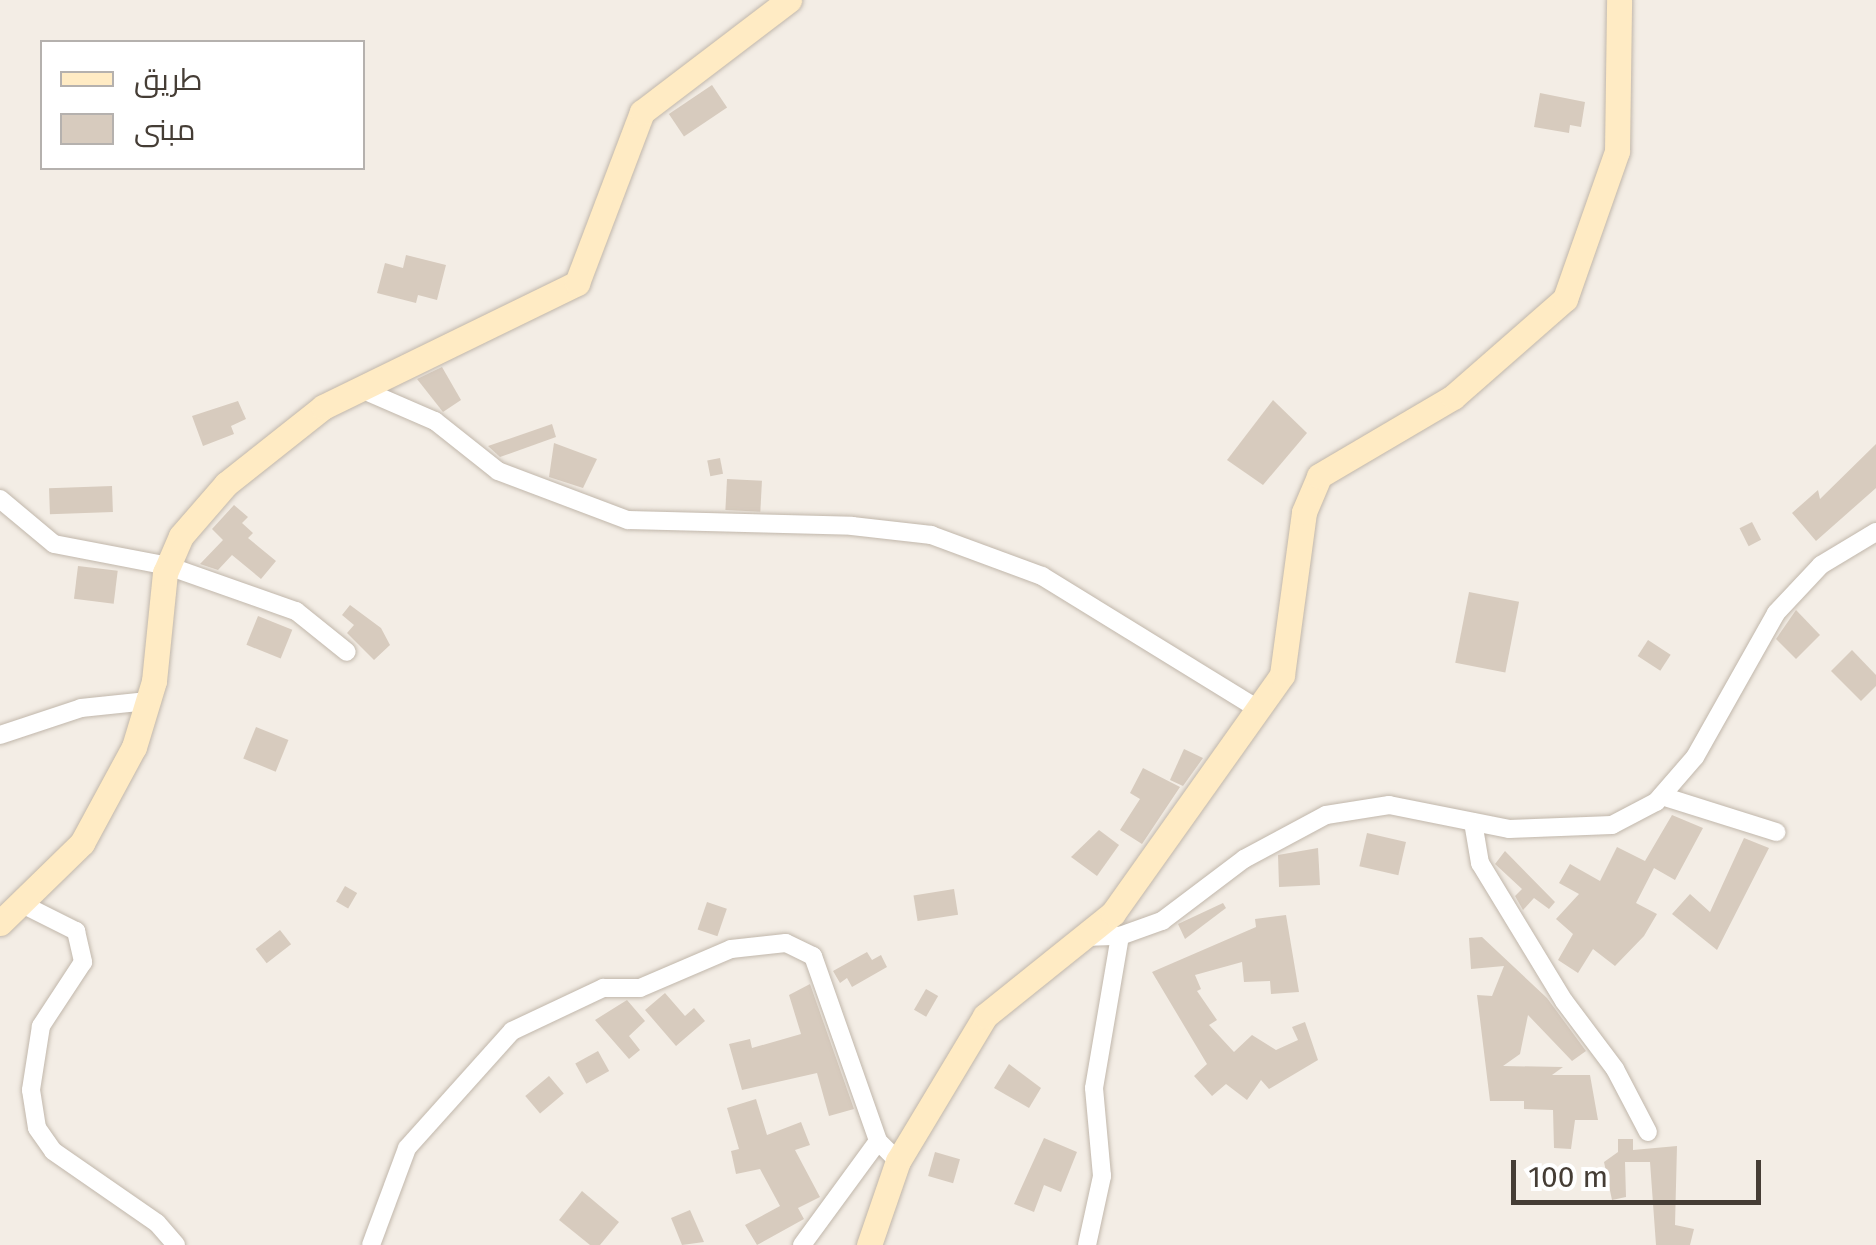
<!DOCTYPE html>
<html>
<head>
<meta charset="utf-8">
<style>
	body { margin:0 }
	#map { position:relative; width:1876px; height:1245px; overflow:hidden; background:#f3ede5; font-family:"Fira Sans",Cairo,sans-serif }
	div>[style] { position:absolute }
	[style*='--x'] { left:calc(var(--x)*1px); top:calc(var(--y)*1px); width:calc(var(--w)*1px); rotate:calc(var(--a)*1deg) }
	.building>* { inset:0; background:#d7cbbe; transform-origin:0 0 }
	.roads { filter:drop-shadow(0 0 2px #c1b7ab) drop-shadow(0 0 2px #c1b7ab) }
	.street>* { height:18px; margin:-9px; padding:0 9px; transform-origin:9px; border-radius:9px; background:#fff }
	.secondary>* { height:25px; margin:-12.5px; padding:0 12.5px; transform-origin:12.5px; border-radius:12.5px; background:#ffebc4 }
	span { translate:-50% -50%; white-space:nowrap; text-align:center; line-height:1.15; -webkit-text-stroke:8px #fff; paint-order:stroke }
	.legend { position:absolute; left:40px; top:40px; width:325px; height:130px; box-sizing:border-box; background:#fff; border:2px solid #b5b1ae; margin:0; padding:12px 18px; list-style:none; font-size:30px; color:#453d35 }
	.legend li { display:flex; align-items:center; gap:20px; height:50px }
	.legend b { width:50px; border:2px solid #b5b1ae }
	.scale { position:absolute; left:1511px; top:1160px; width:250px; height:45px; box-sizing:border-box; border:5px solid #453d35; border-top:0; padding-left:12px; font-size:30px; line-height:35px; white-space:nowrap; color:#453d35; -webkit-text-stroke:8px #fff; paint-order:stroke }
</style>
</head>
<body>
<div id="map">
	<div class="building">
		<div style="left:712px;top:85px;width:27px;height:52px;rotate:56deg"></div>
		<div style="clip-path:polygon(1540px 93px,1585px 102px,1581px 127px,1570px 125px,1569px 133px,1534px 127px)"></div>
		<div style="clip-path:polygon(406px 255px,446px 265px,437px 300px,418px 295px,416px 303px,377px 293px,385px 263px,403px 268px)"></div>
		<div style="clip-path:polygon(442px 367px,461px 400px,443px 412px,417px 379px)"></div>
		<div style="clip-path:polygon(1273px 400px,1307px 433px,1263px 485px,1227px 460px)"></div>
		<div style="clip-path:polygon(238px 401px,246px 419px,231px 426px,234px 434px,203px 446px,192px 416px)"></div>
		<div style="clip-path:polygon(552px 424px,556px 437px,500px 457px,488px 446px)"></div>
		<div style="clip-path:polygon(554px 443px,597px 459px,583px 488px,549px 477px)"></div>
		<div style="clip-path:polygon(1876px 444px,1876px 488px,1816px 541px,1792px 513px,1818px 490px,1820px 499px)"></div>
		<div style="left:720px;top:458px;width:16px;height:13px;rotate:79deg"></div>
		<div style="left:727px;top:479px;width:35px;height:31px;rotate:3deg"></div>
		<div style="left:112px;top:486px;width:26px;height:63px;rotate:88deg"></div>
		<div style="clip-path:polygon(234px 505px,248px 517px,242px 523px,253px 533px,248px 538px,276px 561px,261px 579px,232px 555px,218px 570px,200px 564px,223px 540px,212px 529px)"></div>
		<div style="left:1752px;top:522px;width:20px;height:14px;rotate:63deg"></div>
		<div style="left:78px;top:566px;width:40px;height:33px;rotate:7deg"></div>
		<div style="left:1469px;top:592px;width:51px;height:72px;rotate:11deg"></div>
		<div style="clip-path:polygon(350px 605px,381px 628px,390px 645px,374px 660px,347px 633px,354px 625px,342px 615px)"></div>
		<div style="clip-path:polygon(1796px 610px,1820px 635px,1796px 659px,1776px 639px)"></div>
		<div style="left:258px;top:616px;width:37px;height:31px;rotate:22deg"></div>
		<div style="left:1648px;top:640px;width:27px;height:19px;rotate:33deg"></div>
		<div style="clip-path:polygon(1852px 650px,1876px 675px,1876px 686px,1861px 701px,1831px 671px)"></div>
		<div style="left:256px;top:727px;width:35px;height:34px;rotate:22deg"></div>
		<div style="clip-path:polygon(1184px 749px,1203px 758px,1183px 786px,1170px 780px)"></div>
		<div style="clip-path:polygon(1143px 768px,1180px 787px,1142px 844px,1120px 830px,1140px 799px,1130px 793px)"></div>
		<div style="clip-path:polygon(1672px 815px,1703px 828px,1675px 880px,1654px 868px,1636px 903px,1657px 914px,1644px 936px,1615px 966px,1593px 949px,1578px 973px,1558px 960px,1573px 934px,1556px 919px,1579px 894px,1559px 883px,1570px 864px,1600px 881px,1617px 847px,1645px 861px)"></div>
		<div style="clip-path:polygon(1099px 830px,1119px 845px,1097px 876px,1071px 857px)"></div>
		<div style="left:1367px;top:833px;width:40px;height:34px;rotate:13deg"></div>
		<div style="clip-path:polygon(1744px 838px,1769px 848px,1717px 950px,1672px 914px,1690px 894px,1710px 912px)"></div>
		<div style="clip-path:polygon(1318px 848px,1320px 885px,1279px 887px,1278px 855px)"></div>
		<div style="clip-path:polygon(1505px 851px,1555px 902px,1549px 909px,1534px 898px,1523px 910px,1515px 896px,1522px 889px,1495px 864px)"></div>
		<div style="left:345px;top:886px;width:14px;height:18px;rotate:30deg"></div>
		<div style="left:954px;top:889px;width:26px;height:41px;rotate:81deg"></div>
		<div style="left:707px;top:902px;width:21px;height:29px;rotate:19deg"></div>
		<div style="clip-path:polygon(1223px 903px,1226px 908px,1185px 939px,1178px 924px)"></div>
		<div style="clip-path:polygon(1286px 915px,1299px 992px,1271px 994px,1270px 981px,1244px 982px,1242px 962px,1195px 975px,1201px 989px,1197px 991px,1217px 1020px,1209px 1025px,1234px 1052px,1252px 1035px,1276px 1050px,1298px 1040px,1292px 1027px,1305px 1022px,1318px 1060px,1269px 1089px,1261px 1080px,1247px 1100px,1226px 1084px,1212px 1096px,1194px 1076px,1207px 1064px,1152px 972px,1256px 927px,1255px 919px)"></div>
		<div style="left:280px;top:930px;width:18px;height:31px;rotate:52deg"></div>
		<div style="clip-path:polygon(1482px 937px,1547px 998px,1586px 1051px,1572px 1061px,1528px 1015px,1520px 1054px,1503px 1066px,1563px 1067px,1552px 1075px,1590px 1075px,1598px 1120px,1575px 1120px,1571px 1149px,1554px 1148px,1553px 1110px,1524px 1109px,1524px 1101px,1490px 1101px,1477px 995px,1492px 996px,1504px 966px,1471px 969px,1469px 938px)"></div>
		<div style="clip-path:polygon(867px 952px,872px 960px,881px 955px,887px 967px,852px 987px,847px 978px,840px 983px,833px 971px)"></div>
		<div style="clip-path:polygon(810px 984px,854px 1109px,829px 1116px,817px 1073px,742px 1090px,729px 1044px,750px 1039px,752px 1048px,801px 1034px,789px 995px)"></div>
		<div style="left:926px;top:989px;width:14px;height:24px;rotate:30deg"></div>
		<div style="clip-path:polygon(665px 993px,685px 1016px,694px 1008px,705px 1021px,676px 1046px,645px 1010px)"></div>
		<div style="clip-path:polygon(627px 1000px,645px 1021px,629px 1036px,640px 1050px,629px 1059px,595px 1020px)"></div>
		<div style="left:598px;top:1051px;width:23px;height:26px;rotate:61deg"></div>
		<div style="clip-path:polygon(1009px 1064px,1041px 1088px,1029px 1108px,994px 1088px)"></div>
		<div style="left:549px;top:1076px;width:23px;height:31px;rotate:50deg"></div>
		<div style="clip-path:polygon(756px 1099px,767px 1135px,801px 1122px,810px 1145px,795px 1150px,820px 1197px,798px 1208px,804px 1219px,757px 1245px,745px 1225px,780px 1206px,760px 1169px,736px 1174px,731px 1151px,739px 1149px,727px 1108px)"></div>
		<div style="clip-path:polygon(1044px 1138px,1077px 1152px,1061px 1192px,1044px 1185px,1034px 1212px,1014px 1204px)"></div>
		<div style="clip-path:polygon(1618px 1139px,1633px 1139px,1633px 1150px,1677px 1146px,1675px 1225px,1694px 1229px,1690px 1245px,1656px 1245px,1650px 1162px,1625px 1162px,1626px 1197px,1612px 1200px,1604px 1162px,1618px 1152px)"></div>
		<div style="left:935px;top:1152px;width:26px;height:25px;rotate:16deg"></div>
		<div style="clip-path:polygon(582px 1191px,619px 1222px,600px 1245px,590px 1245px,559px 1220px)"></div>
		<div style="clip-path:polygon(690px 1210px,704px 1242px,682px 1245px,671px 1218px)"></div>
	</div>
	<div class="roads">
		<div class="street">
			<div style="--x:361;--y:389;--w:81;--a:23.4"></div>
			<div style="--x:435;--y:421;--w:80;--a:38.4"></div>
			<div style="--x:498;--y:471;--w:139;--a:20.7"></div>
			<div style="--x:628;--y:520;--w:224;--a:1.5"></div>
			<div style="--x:852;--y:526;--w:80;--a:6.5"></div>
			<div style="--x:931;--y:535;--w:118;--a:20.3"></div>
			<div style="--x:1042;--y:576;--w:254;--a:31.6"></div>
			<div style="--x:0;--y:499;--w:70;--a:39.8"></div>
			<div style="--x:54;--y:544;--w:116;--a:10.9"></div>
			<div style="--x:168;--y:566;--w:136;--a:19.4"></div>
			<div style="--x:296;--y:611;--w:65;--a:38.8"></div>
			<div style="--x:0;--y:735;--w:85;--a:-18.4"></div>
			<div style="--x:81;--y:708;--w:67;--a:-6"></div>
			<div style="--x:1662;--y:796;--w:120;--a:17.5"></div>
			<div style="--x:1473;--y:822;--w:42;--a:80.3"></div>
			<div style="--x:1480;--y:863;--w:162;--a:58.7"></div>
			<div style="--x:1564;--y:1001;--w:85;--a:53.1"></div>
			<div style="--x:1615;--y:1069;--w:71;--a:62.4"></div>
			<div style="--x:20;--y:903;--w:63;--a:26.6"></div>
			<div style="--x:76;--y:931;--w:32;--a:77"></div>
			<div style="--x:83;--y:962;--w:77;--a:123.3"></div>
			<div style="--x:41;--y:1026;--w:65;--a:98.9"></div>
			<div style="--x:31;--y:1090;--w:38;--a:81"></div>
			<div style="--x:37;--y:1128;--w:28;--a:55"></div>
			<div style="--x:53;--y:1151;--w:126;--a:34.7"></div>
			<div style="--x:157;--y:1223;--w:29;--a:49"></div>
			<div style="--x:1084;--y:937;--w:36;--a:-2"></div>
			<div style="--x:1120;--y:936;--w:45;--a:-19.7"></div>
			<div style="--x:1162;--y:921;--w:103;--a:-37.1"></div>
			<div style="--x:1244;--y:859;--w:93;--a:-28.2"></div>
			<div style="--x:1326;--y:815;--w:64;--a:-9"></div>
			<div style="--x:1389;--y:805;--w:122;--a:11.3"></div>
			<div style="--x:1509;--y:829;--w:103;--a:-2.2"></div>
			<div style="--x:1612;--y:825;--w:50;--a:-27.6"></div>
			<div style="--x:1656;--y:802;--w:60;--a:-49.1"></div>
			<div style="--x:1695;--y:757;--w:165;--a:-60.6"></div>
			<div style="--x:1776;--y:613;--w:66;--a:-46.8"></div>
			<div style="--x:1821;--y:565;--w:64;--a:-31"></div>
			<div style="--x:371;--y:1245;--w:103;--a:-69.6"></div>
			<div style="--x:407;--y:1148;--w:157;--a:-48.1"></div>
			<div style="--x:512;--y:1031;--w:101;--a:-25.3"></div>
			<div style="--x:603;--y:988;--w:37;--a:0"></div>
			<div style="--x:640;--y:988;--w:99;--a:-23.2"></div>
			<div style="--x:731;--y:949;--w:55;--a:-6.2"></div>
			<div style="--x:786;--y:943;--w:30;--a:26"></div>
			<div style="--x:813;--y:956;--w:196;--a:70.6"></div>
			<div style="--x:878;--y:1141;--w:28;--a:45"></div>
			<div style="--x:802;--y:1245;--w:129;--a:-53.8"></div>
			<div style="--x:1087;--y:1245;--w:71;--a:-77.7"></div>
			<div style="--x:1102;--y:1176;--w:88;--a:-95.2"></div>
			<div style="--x:1094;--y:1088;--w:154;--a:-80.3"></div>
		</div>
		<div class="secondary">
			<div style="--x:0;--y:923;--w:115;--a:-44.3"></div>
			<div style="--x:82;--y:843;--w:109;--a:-61.6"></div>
			<div style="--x:134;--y:747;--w:69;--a:-73.1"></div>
			<div style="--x:154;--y:681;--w:109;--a:-84.2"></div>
			<div style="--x:165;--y:573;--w:40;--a:-66.6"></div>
			<div style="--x:181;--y:536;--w:69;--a:-49.1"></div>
			<div style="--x:226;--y:484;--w:124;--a:-38.4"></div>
			<div style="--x:323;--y:407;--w:283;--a:-26"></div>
			<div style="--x:577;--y:283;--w:183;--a:-69.2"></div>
			<div style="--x:642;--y:112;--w:185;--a:-37.3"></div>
			<div style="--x:869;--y:1245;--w:89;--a:-71"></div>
			<div style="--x:898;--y:1161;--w:169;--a:-59"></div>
			<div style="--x:985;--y:1016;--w:164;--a:-38.8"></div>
			<div style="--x:1113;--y:913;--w:292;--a:-54.6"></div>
			<div style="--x:1282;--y:675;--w:164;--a:-82.3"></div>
			<div style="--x:1304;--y:512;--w:39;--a:-67"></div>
			<div style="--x:1319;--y:476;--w:156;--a:-30.5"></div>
			<div style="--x:1453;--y:397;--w:149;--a:-41.2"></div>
			<div style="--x:1565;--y:299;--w:157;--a:-70.6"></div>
			<div style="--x:1617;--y:151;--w:151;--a:-89.2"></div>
		</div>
	</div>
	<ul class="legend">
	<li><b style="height:12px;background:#ffebc4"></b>طريق</li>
	<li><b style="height:28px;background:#d7cbbe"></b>مبنى</li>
	</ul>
	<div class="scale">100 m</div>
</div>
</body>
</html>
